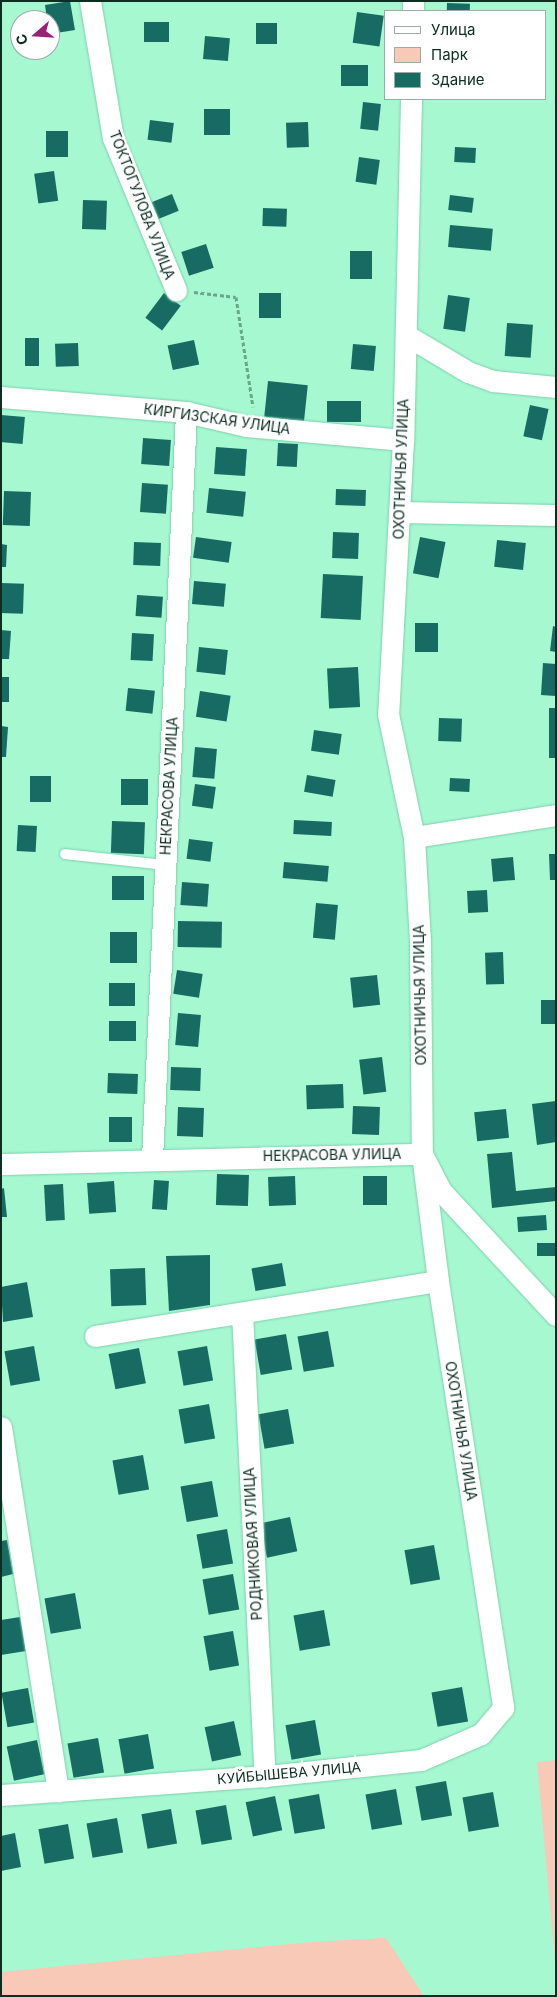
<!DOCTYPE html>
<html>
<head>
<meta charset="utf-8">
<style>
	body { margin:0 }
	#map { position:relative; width:557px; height:1997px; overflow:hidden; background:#a6f8d1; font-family:Inter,sans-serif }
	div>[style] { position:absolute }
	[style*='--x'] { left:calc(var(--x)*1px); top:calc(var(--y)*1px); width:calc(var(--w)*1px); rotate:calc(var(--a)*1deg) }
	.green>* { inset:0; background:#f7c9b6 }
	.building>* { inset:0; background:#186b62; transform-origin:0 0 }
	.path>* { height:3px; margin-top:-1.5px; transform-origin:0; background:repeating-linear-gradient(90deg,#68a78a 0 4px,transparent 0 6.5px) }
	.roads { filter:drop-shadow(0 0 1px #7ed0ab) drop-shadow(0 0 1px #7ed0ab) }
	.service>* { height:10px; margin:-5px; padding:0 5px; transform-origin:5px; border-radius:5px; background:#fff }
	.minor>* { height:21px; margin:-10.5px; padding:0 10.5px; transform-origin:10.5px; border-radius:10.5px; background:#fff }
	span { translate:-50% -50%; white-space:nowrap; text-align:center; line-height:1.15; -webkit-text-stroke:5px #fff; paint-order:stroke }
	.street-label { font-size:14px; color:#0b2e20 }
	.frame { position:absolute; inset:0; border:2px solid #0b2e20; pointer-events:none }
	.legend { position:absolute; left:384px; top:10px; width:162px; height:90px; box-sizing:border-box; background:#fff; border:1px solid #9daba6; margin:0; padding:6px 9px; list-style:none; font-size:15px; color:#0b2e20 }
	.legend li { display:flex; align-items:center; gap:10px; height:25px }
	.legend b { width:25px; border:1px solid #9daba6 }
	.north { position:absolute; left:10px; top:10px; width:50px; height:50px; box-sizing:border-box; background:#fff; border:1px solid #9daba6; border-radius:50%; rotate:251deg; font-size:14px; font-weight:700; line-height:20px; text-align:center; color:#0b2e20 }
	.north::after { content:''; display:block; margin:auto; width:18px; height:22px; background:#9c1f76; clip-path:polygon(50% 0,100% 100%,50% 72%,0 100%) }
</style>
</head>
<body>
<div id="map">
	<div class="green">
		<div style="clip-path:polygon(556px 1760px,556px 1972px,537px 1762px)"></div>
		<div style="clip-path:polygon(386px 1938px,424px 1996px,1px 1996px,1px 1972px,311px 1942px)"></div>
	</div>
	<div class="building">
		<div style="clip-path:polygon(70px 1px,75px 30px,50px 34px,50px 20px,47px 20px,45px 5px)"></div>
		<div style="left:447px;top:3px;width:23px;height:8px;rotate:2deg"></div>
		<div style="left:357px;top:12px;width:27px;height:31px;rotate:8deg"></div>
		<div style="left:144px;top:22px;width:25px;height:20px"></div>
		<div style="left:277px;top:23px;width:21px;height:21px;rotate:90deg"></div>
		<div style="left:205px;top:36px;width:25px;height:23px;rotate:5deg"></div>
		<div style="left:341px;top:65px;width:27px;height:21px"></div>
		<div style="left:363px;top:102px;width:18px;height:27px;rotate:6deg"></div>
		<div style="left:230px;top:109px;width:26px;height:26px;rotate:90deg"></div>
		<div style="left:150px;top:120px;width:24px;height:20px;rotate:7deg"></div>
		<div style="left:308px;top:122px;width:25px;height:22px;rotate:88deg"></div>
		<div style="left:46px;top:131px;width:22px;height:26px"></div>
		<div style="left:455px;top:147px;width:21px;height:15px;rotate:3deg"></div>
		<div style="left:359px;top:157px;width:21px;height:25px;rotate:8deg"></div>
		<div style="left:54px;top:171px;width:30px;height:20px;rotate:82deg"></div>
		<div style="left:172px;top:194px;width:18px;height:22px;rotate:68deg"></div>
		<div style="left:450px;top:195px;width:24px;height:15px;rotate:7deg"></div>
		<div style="left:83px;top:200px;width:24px;height:29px;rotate:2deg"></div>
		<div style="left:263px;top:208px;width:24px;height:18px;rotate:2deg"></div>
		<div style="left:450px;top:225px;width:43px;height:22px;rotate:5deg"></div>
		<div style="left:206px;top:244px;width:25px;height:26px;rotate:72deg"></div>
		<div style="left:350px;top:251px;width:22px;height:28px"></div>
		<div style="left:164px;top:293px;width:21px;height:31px;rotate:37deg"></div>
		<div style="left:259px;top:293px;width:22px;height:25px"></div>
		<div style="left:448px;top:295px;width:22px;height:34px;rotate:8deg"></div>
		<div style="left:507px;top:323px;width:26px;height:33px;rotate:4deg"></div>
		<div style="left:25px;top:338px;width:14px;height:28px"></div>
		<div style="left:194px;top:340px;width:25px;height:27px;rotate:78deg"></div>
		<div style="left:78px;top:343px;width:23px;height:23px;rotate:88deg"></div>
		<div style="left:353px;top:344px;width:23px;height:25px;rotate:5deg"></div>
		<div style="left:268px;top:381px;width:40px;height:39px;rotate:6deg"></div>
		<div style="left:327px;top:401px;width:34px;height:21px"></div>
		<div style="left:530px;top:405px;width:19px;height:32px;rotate:12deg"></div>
		<div style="left:1px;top:415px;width:24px;height:27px;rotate:5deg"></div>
		<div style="left:143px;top:438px;width:28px;height:26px;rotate:4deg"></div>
		<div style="left:278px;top:443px;width:20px;height:23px;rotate:3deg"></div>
		<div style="left:216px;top:447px;width:31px;height:27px;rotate:4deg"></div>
		<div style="left:142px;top:483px;width:26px;height:29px;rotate:4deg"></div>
		<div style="left:209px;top:488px;width:37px;height:25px;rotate:6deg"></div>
		<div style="left:336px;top:489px;width:30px;height:16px;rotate:2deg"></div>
		<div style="left:4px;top:491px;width:27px;height:34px;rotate:2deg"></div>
		<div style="left:333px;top:532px;width:26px;height:26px;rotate:2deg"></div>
		<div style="left:196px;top:537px;width:36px;height:21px;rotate:8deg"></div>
		<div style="left:420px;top:537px;width:26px;height:37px;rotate:11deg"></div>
		<div style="left:497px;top:540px;width:29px;height:27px;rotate:6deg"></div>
		<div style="left:134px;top:542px;width:27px;height:23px;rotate:2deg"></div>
		<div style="clip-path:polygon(1px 544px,7px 545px,6px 567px,1px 567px)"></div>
		<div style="left:323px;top:574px;width:40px;height:44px;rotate:3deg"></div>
		<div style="left:194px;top:581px;width:32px;height:23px;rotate:5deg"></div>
		<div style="left:1px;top:583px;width:23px;height:30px;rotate:2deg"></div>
		<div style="left:137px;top:595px;width:26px;height:21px;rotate:4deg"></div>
		<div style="left:415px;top:623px;width:23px;height:29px"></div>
		<div style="clip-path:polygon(553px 626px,556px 627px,556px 652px,550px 651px)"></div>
		<div style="clip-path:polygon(1px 630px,11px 631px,9px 659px,1px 659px)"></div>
		<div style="left:132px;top:633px;width:22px;height:27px;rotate:3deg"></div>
		<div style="left:199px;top:647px;width:29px;height:25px;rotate:6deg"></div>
		<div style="clip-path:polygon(543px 663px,556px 664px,556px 696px,541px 695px)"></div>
		<div style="left:358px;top:667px;width:40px;height:31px;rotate:87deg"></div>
		<div style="left:1px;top:677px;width:8px;height:25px"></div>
		<div style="left:128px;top:688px;width:27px;height:23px;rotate:6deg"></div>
		<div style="left:200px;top:691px;width:31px;height:26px;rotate:9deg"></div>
		<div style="left:549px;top:708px;width:7px;height:50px"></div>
		<div style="left:439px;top:718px;width:23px;height:23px;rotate:2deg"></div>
		<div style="clip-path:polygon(1px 726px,8px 727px,6px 757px,1px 757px)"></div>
		<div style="left:314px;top:730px;width:28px;height:21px;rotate:8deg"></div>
		<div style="left:195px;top:747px;width:22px;height:30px;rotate:5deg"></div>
		<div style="left:307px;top:775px;width:29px;height:17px;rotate:10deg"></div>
		<div style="left:30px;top:776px;width:21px;height:26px"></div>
		<div style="left:450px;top:778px;width:20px;height:13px;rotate:3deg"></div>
		<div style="left:121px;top:779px;width:27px;height:26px"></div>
		<div style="left:195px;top:784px;width:21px;height:22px;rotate:8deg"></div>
		<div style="left:294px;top:820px;width:38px;height:14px;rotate:3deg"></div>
		<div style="left:112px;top:821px;width:33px;height:32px;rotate:2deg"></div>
		<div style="left:18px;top:825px;width:19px;height:26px;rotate:3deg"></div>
		<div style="left:189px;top:839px;width:24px;height:20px;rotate:7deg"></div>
		<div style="clip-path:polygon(549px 854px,556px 854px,556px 880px,550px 880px)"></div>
		<div style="left:513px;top:857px;width:23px;height:22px;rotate:85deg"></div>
		<div style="left:284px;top:862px;width:45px;height:16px;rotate:5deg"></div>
		<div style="left:112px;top:876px;width:32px;height:24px"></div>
		<div style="left:182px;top:882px;width:27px;height:23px;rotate:4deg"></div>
		<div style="left:487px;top:890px;width:22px;height:20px;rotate:87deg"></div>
		<div style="left:316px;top:903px;width:22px;height:35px;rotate:5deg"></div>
		<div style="left:178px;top:921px;width:44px;height:26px;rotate:1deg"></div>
		<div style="left:110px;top:932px;width:27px;height:31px"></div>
		<div style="left:503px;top:952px;width:32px;height:18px;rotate:88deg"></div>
		<div style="left:177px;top:970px;width:26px;height:24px;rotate:9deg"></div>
		<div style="left:377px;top:975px;width:30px;height:27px;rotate:84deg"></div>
		<div style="left:109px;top:983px;width:26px;height:23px"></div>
		<div style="left:541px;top:1000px;width:15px;height:24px"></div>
		<div style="left:178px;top:1013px;width:23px;height:32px;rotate:5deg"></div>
		<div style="left:109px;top:1021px;width:27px;height:20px"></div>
		<div style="left:382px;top:1057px;width:35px;height:23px;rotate:83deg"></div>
		<div style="left:171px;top:1067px;width:30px;height:23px;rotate:2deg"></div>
		<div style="left:108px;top:1073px;width:30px;height:20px;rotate:2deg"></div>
		<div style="left:343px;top:1084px;width:24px;height:37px;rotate:88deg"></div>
		<div style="clip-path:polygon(556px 1101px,556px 1142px,537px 1145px,532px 1104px)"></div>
		<div style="left:353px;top:1106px;width:27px;height:28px;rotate:2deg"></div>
		<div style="left:178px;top:1107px;width:26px;height:29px;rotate:2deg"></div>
		<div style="left:506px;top:1109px;width:29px;height:32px;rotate:84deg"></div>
		<div style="left:109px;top:1117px;width:23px;height:25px"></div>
		<div style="clip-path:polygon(512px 1152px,516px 1191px,556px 1187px,556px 1201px,492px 1208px,487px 1154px)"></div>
		<div style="left:217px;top:1174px;width:32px;height:31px;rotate:2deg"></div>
		<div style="left:295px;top:1176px;width:29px;height:27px;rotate:88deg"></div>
		<div style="left:363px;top:1176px;width:24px;height:29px"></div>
		<div style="left:154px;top:1180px;width:15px;height:29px;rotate:4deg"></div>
		<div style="left:114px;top:1181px;width:31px;height:27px;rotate:86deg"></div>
		<div style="left:63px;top:1184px;width:36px;height:19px;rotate:87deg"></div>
		<div style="clip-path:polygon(4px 1188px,7px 1217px,1px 1217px,1px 1189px)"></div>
		<div style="left:546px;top:1215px;width:15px;height:29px;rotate:86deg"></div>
		<div style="left:556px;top:1243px;width:13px;height:19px;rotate:90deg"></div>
		<div style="clip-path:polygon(210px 1255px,210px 1305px,169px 1311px,166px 1256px)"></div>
		<div style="left:282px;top:1263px;width:23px;height:31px;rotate:80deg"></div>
		<div style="left:145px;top:1268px;width:37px;height:35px;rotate:88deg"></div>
		<div style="clip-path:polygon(27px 1282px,33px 1317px,3px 1322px,1px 1287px)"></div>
		<div style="left:328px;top:1331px;width:36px;height:31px;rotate:80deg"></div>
		<div style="left:286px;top:1334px;width:36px;height:32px;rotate:80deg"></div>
		<div style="left:34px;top:1346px;width:35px;height:30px;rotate:80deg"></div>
		<div style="left:207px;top:1346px;width:35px;height:30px;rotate:80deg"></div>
		<div style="left:139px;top:1348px;width:36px;height:31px;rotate:79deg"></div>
		<div style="left:209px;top:1404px;width:35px;height:31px;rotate:80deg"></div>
		<div style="left:288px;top:1409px;width:35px;height:30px;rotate:80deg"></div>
		<div style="left:143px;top:1455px;width:35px;height:31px;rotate:80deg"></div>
		<div style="left:212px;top:1481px;width:36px;height:32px;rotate:80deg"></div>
		<div style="left:290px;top:1517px;width:35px;height:31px;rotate:78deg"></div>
		<div style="left:227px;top:1529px;width:35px;height:31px;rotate:80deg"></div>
		<div style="clip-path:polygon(7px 1540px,13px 1574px,1px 1577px,1px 1541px)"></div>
		<div style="left:434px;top:1545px;width:35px;height:30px;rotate:80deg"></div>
		<div style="left:233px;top:1574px;width:36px;height:31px;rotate:80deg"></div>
		<div style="left:75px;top:1593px;width:36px;height:31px;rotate:80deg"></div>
		<div style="left:324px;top:1610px;width:36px;height:31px;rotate:80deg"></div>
		<div style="clip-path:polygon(20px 1617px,26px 1651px,1px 1655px,1px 1620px)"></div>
		<div style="left:233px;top:1631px;width:35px;height:30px;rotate:80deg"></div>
		<div style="left:462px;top:1687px;width:35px;height:31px;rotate:80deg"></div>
		<div style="left:28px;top:1688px;width:35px;height:27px;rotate:80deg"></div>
		<div style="left:315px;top:1720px;width:35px;height:30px;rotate:80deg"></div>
		<div style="left:234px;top:1721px;width:35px;height:30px;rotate:78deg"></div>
		<div style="left:148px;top:1734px;width:35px;height:30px;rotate:80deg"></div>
		<div style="left:98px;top:1738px;width:35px;height:31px;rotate:80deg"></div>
		<div style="left:37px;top:1740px;width:35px;height:31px;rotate:78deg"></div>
		<div style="left:446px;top:1781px;width:35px;height:31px;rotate:80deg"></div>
		<div style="left:396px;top:1789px;width:36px;height:31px;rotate:80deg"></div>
		<div style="left:493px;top:1792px;width:35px;height:31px;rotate:80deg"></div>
		<div style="left:319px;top:1794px;width:35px;height:31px;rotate:80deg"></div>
		<div style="left:275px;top:1796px;width:35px;height:30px;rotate:78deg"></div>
		<div style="left:226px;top:1805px;width:35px;height:31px;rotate:80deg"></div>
		<div style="left:171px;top:1809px;width:35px;height:30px;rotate:80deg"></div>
		<div style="left:117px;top:1818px;width:35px;height:31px;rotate:80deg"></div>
		<div style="left:68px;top:1824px;width:35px;height:30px;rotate:80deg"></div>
		<div style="clip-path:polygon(15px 1833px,21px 1867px,1px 1871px,1px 1836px)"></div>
	</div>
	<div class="path">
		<div style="--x:194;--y:292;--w:42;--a:6.8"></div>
		<div style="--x:236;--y:297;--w:111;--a:81.2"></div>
	</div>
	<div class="roads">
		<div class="service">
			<div style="--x:65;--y:854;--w:101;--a:6.3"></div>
		</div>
		<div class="minor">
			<div style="--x:90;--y:1;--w:139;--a:80.5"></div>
			<div style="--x:113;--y:138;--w:165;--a:67.5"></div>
			<div style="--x:413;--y:11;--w:10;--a:-90"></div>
			<div style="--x:411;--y:99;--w:341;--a:91.3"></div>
			<div style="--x:403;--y:440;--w:274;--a:93.1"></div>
			<div style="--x:388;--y:714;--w:126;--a:78.1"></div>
			<div style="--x:414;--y:837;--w:104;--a:86.7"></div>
			<div style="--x:420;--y:941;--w:213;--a:89.5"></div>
			<div style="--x:422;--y:1154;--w:42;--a:62.8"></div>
			<div style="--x:441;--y:1191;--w:169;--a:47.2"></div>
			<div style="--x:406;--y:335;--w:72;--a:30.8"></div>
			<div style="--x:468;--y:372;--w:27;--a:20"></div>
			<div style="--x:493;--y:381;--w:63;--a:5.4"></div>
			<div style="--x:1;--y:397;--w:186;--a:4.6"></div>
			<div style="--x:186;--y:412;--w:62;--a:13.1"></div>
			<div style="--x:246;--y:426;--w:158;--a:5.1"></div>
			<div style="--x:399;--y:512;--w:156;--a:1.1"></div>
			<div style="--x:414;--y:837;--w:144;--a:-8.8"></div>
			<div style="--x:152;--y:1159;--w:748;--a:-87.39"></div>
			<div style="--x:1;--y:1164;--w:421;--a:-1.4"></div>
			<div style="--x:422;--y:1154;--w:128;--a:82.8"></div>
			<div style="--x:438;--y:1281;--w:432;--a:81.3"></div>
			<div style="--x:503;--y:1708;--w:34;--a:130"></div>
			<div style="--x:481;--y:1734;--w:65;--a:156.6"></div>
			<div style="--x:421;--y:1760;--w:157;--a:174.1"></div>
			<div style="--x:265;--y:1776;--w:265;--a:175.9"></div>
			<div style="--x:242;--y:1313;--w:464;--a:87.2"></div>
			<div style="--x:95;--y:1336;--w:347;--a:-9.1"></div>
			<div style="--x:1;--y:1427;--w:369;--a:81.1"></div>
		</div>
	</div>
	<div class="street-label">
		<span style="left:142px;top:205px;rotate:69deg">ТОКТОГУЛОВА УЛИЦА</span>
		<span style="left:217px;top:419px;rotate:8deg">КИРГИЗСКАЯ УЛИЦА</span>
		<span style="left:401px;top:469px;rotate:-88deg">ОХОТНИЧЬЯ УЛИЦА</span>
		<span style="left:169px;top:786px;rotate:-87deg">НЕКРАСОВА УЛИЦА</span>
		<span style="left:420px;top:995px;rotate:-91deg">ОХОТНИЧЬЯ УЛИЦА</span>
		<span style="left:332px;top:1155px;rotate:-1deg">НЕКРАСОВА УЛИЦА</span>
		<span style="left:461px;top:1431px;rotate:81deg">ОХОТНИЧЬЯ УЛИЦА</span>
		<span style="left:253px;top:1544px;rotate:-93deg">РОДНИКОВАЯ УЛИЦА</span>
		<span style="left:289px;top:1773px;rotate:-5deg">КУЙБЫШЕВА УЛИЦА</span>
	</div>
	<div class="frame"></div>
	<ul class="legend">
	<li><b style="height:6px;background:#fff"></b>Улица</li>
	<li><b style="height:14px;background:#f7c9b6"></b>Парк</li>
	<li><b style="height:14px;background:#186b62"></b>Здание</li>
	</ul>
	<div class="north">С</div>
</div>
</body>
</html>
